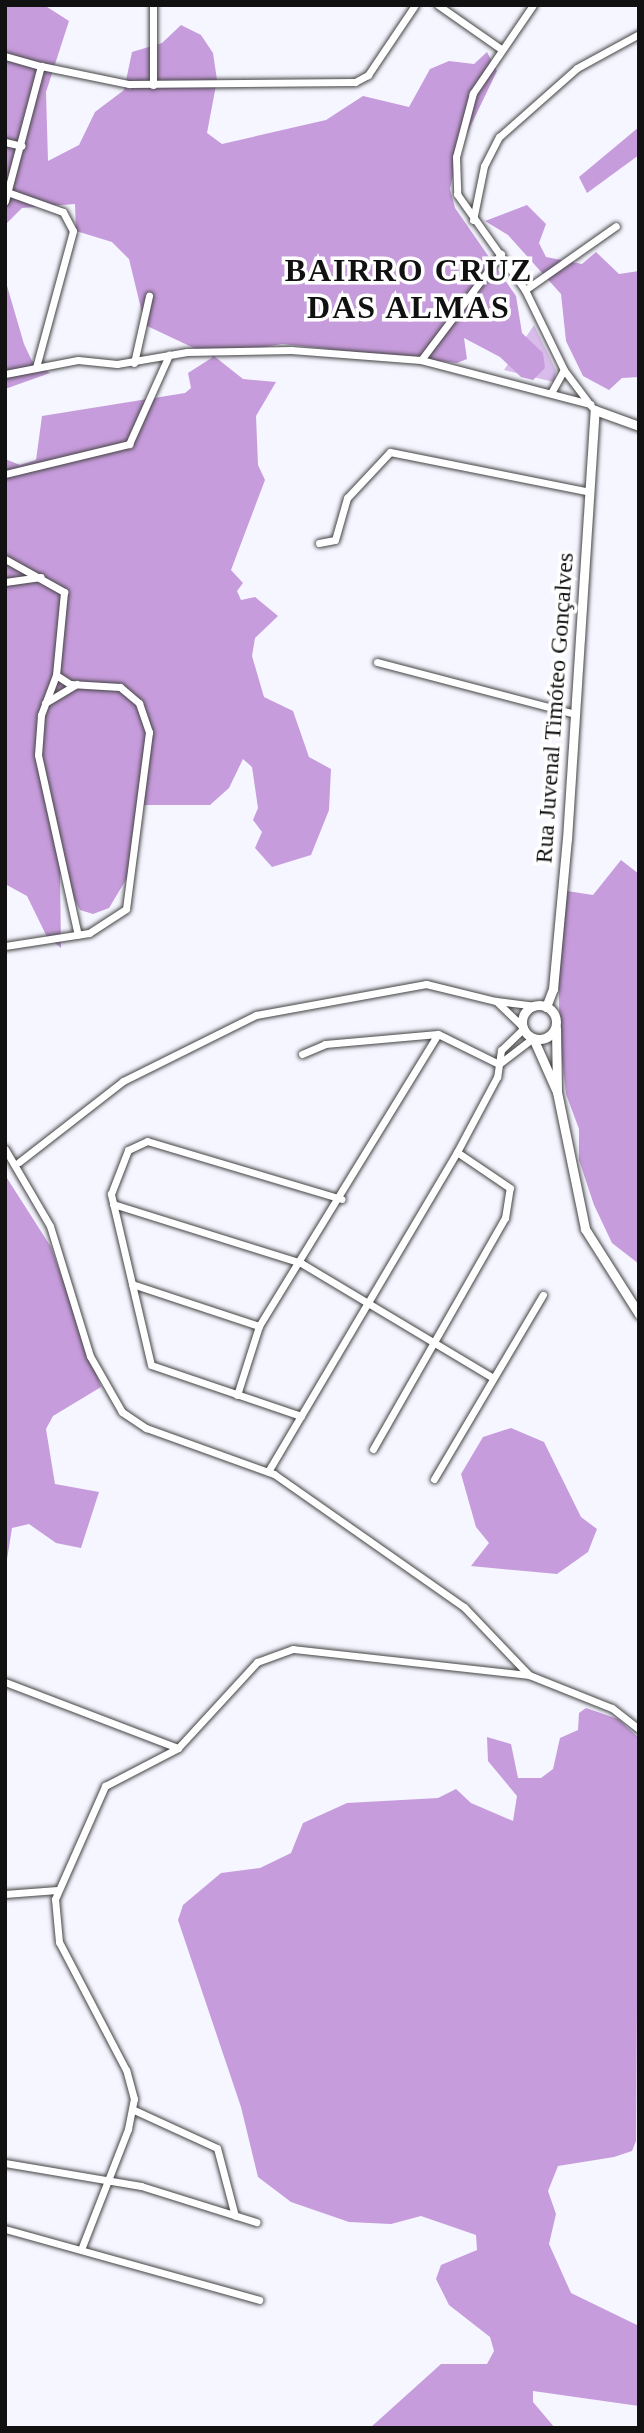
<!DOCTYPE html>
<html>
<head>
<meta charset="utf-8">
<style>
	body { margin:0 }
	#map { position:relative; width:644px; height:2433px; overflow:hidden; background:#f5f6ff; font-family:"Times New Roman",serif }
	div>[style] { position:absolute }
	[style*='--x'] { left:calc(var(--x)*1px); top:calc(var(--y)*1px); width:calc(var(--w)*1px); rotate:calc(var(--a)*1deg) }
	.green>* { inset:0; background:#d8bdeb }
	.forest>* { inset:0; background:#c79cdc }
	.roads { filter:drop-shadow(0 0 2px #444) drop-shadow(0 0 2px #444) }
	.minor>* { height:7px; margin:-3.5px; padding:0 3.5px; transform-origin:3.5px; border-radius:3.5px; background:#fff }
	.tertiary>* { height:9px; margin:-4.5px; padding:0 4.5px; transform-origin:4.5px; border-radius:4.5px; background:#fff }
	.tertiary>.ring { margin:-4.5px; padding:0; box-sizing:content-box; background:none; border:9px solid #fff; border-radius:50% }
	span { translate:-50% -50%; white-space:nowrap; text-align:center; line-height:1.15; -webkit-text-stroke:7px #fff; paint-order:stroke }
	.street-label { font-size:24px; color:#111 }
	.district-label { font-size:32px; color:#111; font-weight:700; letter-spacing:2px }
	.frame { position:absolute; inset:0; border:7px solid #111; pointer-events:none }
</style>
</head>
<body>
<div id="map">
	<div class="green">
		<div style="clip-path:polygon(534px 325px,556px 370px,554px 382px,504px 370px)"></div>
	</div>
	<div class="forest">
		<div style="clip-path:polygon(5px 5px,44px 5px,69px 21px,46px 92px,48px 161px,79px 145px,95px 112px,124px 90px,132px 52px,162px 43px,181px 25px,201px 35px,213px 53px,217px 80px,207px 133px,222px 144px,326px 120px,363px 96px,409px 107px,430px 69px,449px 61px,474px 64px,487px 52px,497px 71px,458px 152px,450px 189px,455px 208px,516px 296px,522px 333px,543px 353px,545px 368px,533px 380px,521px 377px,500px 357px,464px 338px,467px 359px,457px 363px,282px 344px,214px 356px,243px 379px,276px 382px,256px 416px,258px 465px,265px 480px,231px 570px,243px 583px,237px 591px,241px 600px,255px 597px,278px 616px,255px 638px,252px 656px,264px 697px,293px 711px,309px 757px,331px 769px,329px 810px,311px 855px,272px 867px,255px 848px,262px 832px,253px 820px,258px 808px,252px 767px,243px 759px,229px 788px,210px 805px,144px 805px,127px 878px,109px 908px,93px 914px,80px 910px,60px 873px,61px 948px,47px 937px,27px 896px,5px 884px,5px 459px,20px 465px,36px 460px,42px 416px,185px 393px,191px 388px,188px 373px,213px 357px,145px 325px,129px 259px,112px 242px,76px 231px,75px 204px,22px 208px,5px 225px)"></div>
		<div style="clip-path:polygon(639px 127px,639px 155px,587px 193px,579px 177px)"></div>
		<div style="clip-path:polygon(527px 205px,546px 224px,539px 243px,546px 257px,582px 264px,596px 252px,619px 274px,639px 271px,639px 377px,622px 378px,609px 390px,583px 376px,566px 341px,561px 294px,508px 235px,485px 221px)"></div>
		<div style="clip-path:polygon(5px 279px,24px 344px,32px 361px,50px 373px,5px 389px)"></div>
		<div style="clip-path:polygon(621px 860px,639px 874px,639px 1264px,612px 1243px,594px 1205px,579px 1160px,579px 1129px,566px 1094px,560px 1042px,558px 954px,567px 891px,593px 895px)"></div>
		<div style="clip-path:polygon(5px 1175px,51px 1247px,101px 1387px,53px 1416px,46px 1429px,55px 1484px,99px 1492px,81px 1548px,56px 1543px,29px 1524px,12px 1528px,5px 1572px)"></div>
		<div style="clip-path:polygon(511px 1428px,544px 1442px,581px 1517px,597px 1529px,588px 1552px,557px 1574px,471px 1566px,489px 1543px,476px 1527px,461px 1474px,483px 1437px)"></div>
		<div style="clip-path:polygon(586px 1708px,618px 1719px,639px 1738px,636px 2141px,632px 2151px,614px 2157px,558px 2166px,548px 2191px,556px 2214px,549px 2244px,571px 2293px,639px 2326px,639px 2406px,533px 2391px,533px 2402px,555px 2428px,370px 2428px,441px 2364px,487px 2364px,494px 2351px,490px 2337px,449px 2305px,436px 2279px,441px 2265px,477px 2250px,476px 2235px,421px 2216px,391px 2224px,349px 2222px,291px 2202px,258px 2177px,241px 2107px,178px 1920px,183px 1905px,221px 1873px,260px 1868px,291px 1853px,303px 1823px,347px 1803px,438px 1798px,456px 1789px,471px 1803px,513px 1821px,517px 1796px,488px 1761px,487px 1737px,511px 1744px,518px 1778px,541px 1778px,553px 1769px,560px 1738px,578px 1730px,579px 1713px)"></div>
	</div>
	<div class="roads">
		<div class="minor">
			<div style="--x:438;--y:5;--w:77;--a:34.9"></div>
			<div style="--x:533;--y:5;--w:107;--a:124.3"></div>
			<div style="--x:473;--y:93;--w:66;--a:104.9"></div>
			<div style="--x:456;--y:157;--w:37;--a:88"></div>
			<div style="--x:457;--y:194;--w:118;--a:54.7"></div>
			<div style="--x:525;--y:290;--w:89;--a:64"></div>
			<div style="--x:564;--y:370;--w:45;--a:53.1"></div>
			<div style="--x:5;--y:56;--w:37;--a:16"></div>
			<div style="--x:153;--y:85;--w:80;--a:-90"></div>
			<div style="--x:5;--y:142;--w:17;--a:13"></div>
			<div style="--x:10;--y:193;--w:56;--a:19.7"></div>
			<div style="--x:63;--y:212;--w:21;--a:62"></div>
			<div style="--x:73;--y:231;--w:141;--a:105.2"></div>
			<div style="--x:5;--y:201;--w:140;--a:-75.1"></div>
			<div style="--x:41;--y:66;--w:90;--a:11.6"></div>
			<div style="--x:129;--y:84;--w:226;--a:-0.5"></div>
			<div style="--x:355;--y:82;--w:15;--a:-28"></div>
			<div style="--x:368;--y:75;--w:84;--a:-56.1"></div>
			<div style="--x:473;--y:220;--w:55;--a:-78.5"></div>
			<div style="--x:484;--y:166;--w:33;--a:-63"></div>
			<div style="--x:499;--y:137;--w:104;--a:-41.5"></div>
			<div style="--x:577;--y:68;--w:71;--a:-28.7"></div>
			<div style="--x:525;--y:290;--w:111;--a:-35.1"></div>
			<div style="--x:421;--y:360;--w:133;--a:-53"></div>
			<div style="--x:134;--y:363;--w:69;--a:-77.4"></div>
			<div style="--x:5;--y:374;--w:74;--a:-10.9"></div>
			<div style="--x:78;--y:360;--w:39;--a:6"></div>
			<div style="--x:117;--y:364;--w:71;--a:-9.7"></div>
			<div style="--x:187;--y:352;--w:104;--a:-1.1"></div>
			<div style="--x:291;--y:350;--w:130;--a:4.4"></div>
			<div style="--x:421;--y:360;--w:175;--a:14.6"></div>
			<div style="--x:551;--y:393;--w:26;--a:-61"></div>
			<div style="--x:5;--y:474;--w:128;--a:-13.6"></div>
			<div style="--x:129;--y:444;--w:98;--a:-65.8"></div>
			<div style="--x:319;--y:543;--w:16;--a:-11"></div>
			<div style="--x:335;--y:540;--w:44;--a:-74.1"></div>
			<div style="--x:347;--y:498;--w:63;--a:-46.9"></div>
			<div style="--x:390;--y:452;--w:200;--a:11.3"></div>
			<div style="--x:5;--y:559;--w:68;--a:29.2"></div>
			<div style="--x:64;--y:592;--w:83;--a:95.5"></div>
			<div style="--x:56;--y:675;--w:17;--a:33"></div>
			<div style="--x:70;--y:684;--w:50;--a:3.4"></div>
			<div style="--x:120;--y:687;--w:25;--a:40"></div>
			<div style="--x:139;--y:703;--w:31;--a:71"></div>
			<div style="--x:149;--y:732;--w:178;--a:97.4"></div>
			<div style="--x:126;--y:909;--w:44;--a:147"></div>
			<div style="--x:89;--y:933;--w:85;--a:171.2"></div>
			<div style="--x:5;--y:582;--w:36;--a:-8"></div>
			<div style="--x:377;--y:662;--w:202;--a:14.7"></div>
			<div style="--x:56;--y:675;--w:43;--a:110.6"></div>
			<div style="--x:41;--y:715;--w:40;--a:94.3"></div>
			<div style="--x:38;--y:755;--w:184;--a:77.5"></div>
			<div style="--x:45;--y:703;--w:37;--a:-31"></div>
			<div style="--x:496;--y:1001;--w:40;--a:7.1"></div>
			<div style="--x:302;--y:1054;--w:25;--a:-23"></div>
			<div style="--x:325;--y:1044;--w:113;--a:-5.1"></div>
			<div style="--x:438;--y:1034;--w:68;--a:26.2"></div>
			<div style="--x:499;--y:1064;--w:43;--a:-37.4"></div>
			<div style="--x:5;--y:1149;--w:89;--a:59.7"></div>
			<div style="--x:50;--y:1226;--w:136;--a:72.9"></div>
			<div style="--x:90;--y:1356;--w:64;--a:60.3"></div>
			<div style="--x:122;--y:1412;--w:29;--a:34"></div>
			<div style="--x:146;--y:1428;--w:136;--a:19.8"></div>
			<div style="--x:274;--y:1474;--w:232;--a:35"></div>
			<div style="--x:464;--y:1607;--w:94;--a:46.3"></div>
			<div style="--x:529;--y:1675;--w:89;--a:21.7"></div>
			<div style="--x:612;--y:1708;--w:34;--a:38"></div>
			<div style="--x:19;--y:1162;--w:132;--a:-37.9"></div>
			<div style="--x:123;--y:1081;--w:148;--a:-26.4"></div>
			<div style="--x:256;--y:1015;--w:173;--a:-10.3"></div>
			<div style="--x:426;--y:984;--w:72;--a:13.7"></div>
			<div style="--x:496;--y:1001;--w:39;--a:44"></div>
			<div style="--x:524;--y:1028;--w:32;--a:136"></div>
			<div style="--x:501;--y:1050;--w:27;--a:98"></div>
			<div style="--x:497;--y:1077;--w:85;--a:118.1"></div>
			<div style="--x:457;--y:1152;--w:371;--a:120.6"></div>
			<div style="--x:113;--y:1204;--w:197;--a:17.4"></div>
			<div style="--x:301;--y:1263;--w:224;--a:30.9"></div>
			<div style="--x:132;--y:1284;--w:134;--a:18.3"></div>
			<div style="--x:237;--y:1395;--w:72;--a:-72.3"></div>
			<div style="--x:259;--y:1326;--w:342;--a:-58.5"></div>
			<div style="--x:301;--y:1416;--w:158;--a:-161.2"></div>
			<div style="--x:151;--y:1365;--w:176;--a:-103.2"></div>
			<div style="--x:111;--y:1194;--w:47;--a:-68.9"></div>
			<div style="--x:128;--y:1150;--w:21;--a:-25"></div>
			<div style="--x:147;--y:1141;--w:203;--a:16.6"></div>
			<div style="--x:373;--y:1449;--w:266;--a:-60.3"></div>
			<div style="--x:505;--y:1218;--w:30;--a:-81"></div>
			<div style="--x:510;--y:1188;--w:64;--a:-145.8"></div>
			<div style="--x:434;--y:1479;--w:214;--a:-59.4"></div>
			<div style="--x:5;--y:1682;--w:185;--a:20.9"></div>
			<div style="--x:178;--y:1748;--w:117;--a:-47.4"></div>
			<div style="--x:257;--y:1662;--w:38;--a:-20"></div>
			<div style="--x:293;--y:1649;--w:237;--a:6.3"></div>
			<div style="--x:5;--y:1894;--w:52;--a:-4.4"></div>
			<div style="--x:134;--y:2110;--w:91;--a:24.6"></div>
			<div style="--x:217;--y:2148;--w:70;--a:75.2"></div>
			<div style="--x:5;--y:2163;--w:138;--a:9.6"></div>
			<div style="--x:141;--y:2186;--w:121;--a:17.4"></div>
			<div style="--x:5;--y:2229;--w:264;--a:15.6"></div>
			<div style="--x:82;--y:2247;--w:127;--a:-68.7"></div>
			<div style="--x:128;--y:2129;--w:31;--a:-79"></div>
			<div style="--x:134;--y:2099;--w:30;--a:-105"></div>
			<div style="--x:126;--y:2070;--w:144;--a:-117.6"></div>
			<div style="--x:59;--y:1942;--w:43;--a:-95.3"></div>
			<div style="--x:55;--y:1899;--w:124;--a:-66.1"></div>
			<div style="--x:105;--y:1786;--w:82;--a:-27.5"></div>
		</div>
		<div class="tertiary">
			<div class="ring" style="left:522px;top:1005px;width:25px;height:25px"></div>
			<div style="--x:546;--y:1007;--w:19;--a:-69"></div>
			<div style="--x:553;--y:989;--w:151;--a:-84.7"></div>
			<div style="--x:567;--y:839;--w:430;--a:-86.3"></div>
			<div style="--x:595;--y:410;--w:47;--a:20"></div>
			<div style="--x:556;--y:1028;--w:64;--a:89.1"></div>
			<div style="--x:533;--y:1038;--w:59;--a:66"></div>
			<div style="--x:557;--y:1092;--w:140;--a:78.4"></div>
			<div style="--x:585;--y:1229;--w:101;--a:57.6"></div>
		</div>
	</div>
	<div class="street-label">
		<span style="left:555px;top:708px;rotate:-86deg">Rua Juvenal Timóteo Gonçalves</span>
	</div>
	<div class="district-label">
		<span style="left:409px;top:289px">BAIRRO CRUZ<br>DAS ALMAS</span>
	</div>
	<div class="frame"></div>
</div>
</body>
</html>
